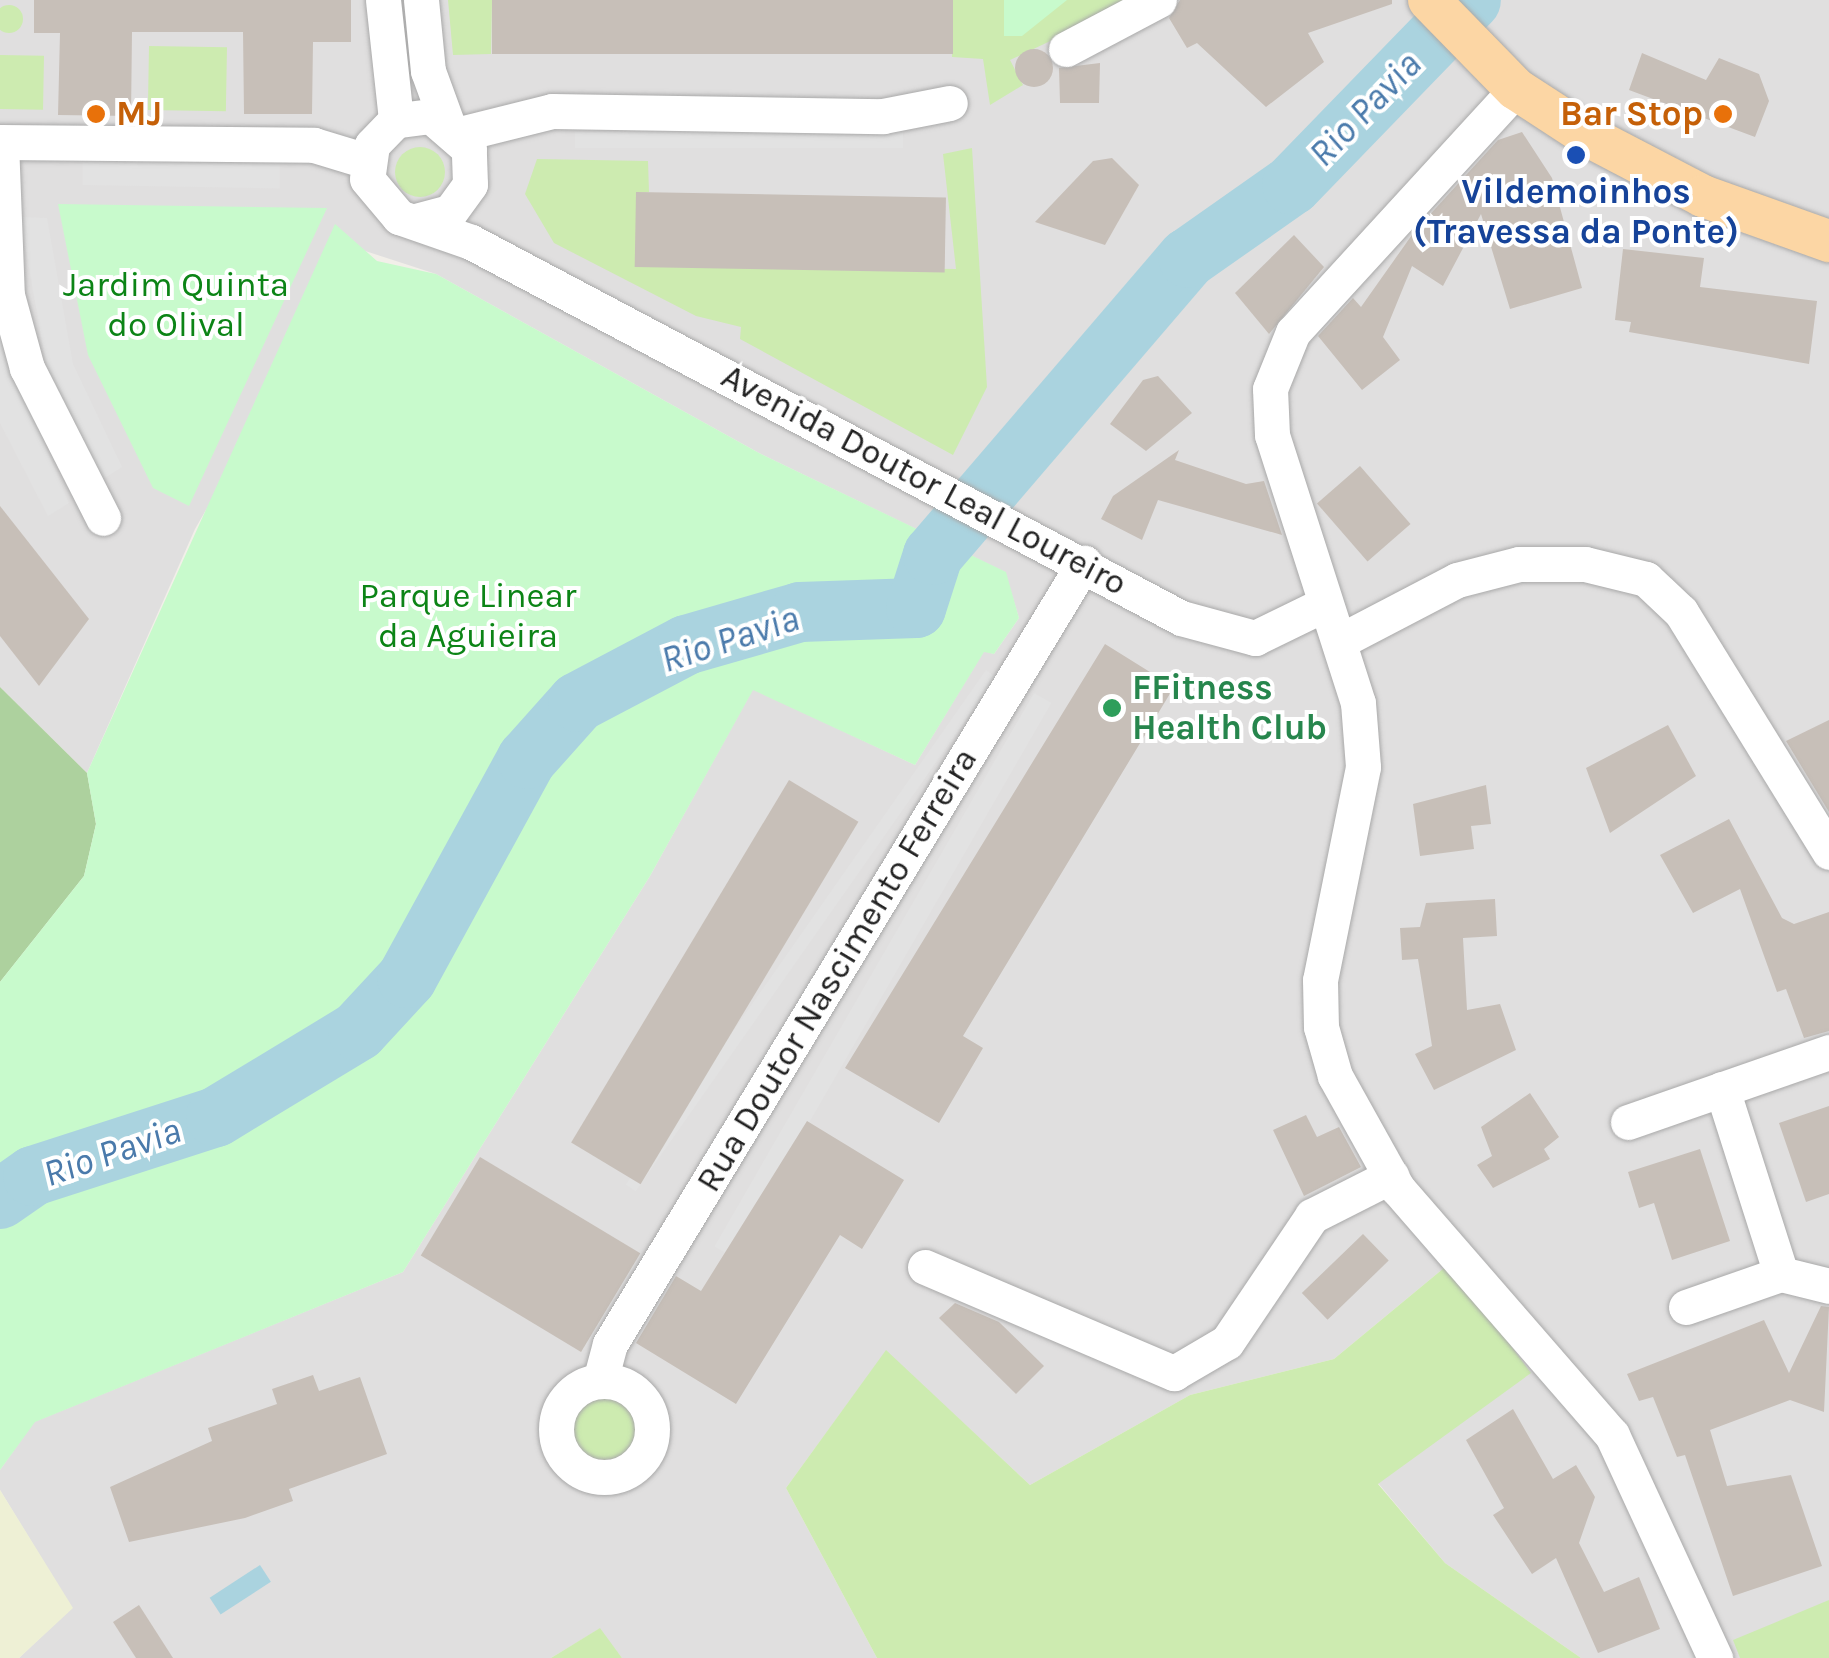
<!DOCTYPE html>
<html>
<head>
<meta charset="utf-8">
<style>
	body { margin:0 }
	#map { position:relative; width:1829px; height:1658px; overflow:hidden; background:#f2efe9; font-family:Karla,sans-serif }
	div>[style] { position:absolute }
	[style*='--x'] { left:calc(var(--x)*1px); top:calc(var(--y)*1px); width:calc(var(--w)*1px); rotate:calc(var(--a)*1deg) }
	.residential>* { inset:0; background:#e0dfdf }
	.farmland>* { inset:0; background:#eef0d5 }
	.grass>* { inset:0; background:#cdebb0; transform-origin:0 0 }
	.round { border-radius:50% }
	.forest>* { inset:0; background:#add19e }
	.park>* { inset:0; background:#c8facc }
	.parking>* { inset:0; background:#e2e2e2; transform-origin:0 0 }
	.water>* { inset:0; background:#aad3df; transform-origin:0 0 }
	.river>* { height:60px; margin:-30px; padding:0 30px; transform-origin:30px; border-radius:30px; background:#aad3df }
	.building>* { inset:0; background:#c7bfb8; transform-origin:0 0 }
	.roads { filter:drop-shadow(0 0 2px #a9a9a9) drop-shadow(0 0 2px #a9a9a9) }
	.minor>* { height:35px; margin:-17.5px; padding:0 17.5px; transform-origin:17.5px; border-radius:17.5px; background:#fff }
	.minor>.ring { margin:-17.5px; padding:0; box-sizing:content-box; background:none; border:35px solid #fff; border-radius:50% }
	.major>* { height:42px; margin:-21px; padding:0 21px; transform-origin:21px; border-radius:21px; background:#fcd6a4 }
	.dots>* { width:28px; height:28px; translate:-50% -50%; box-sizing:border-box; border:5px solid #fff; border-radius:50% }
	span { translate:-50% -50%; white-space:nowrap; text-align:center; line-height:1.15; -webkit-text-stroke:8px #fff; paint-order:stroke }
	.food-label { font-size:35px; color:#c56008; font-weight:700 }
	.left { translate:0 -50%; text-align:left }
	.right { translate:-100% -50%; text-align:right }
	.transit-label { font-size:35px; color:#164399; font-weight:700 }
	.park-label { font-size:35px; color:#0c8416 }
	.street-label { font-size:35px; color:#222 }
	.leisure-label { font-size:35px; color:#27864d; font-weight:700 }
	.water-label { font-size:38px; color:#4a7aab; font-style:italic }
</style>
</head>
<body>
<div id="map">
	<div class="residential">
		<div style="clip-path:polygon(0 0,1829px 0,1829px 1658px,1581px 1658px,1445px 1563px,1378px 1483px,1450px 1263px,1334px 1359px,1190px 1395px,1030px 1485px,886px 1351px,786px 1488px,877px 1658px,622px 1658px,599px 1629px,551px 1658px,19px 1658px,72px 1608px,0 1490px,0 1470px,34px 1422px,403px 1272px,650px 876px,753px 689px,915px 765px,984px 651px,994px 654px,1019px 618px,1005px 572px,759px 453px,436px 274px,356px 248px,195px 529px,87px 773px,0 687px)"></div>
	</div>
	<div class="farmland">
		<div style="clip-path:polygon(0 1490px,73px 1608px,19px 1658px,0 1658px)"></div>
	</div>
	<div class="grass">
		<div style="clip-path:polygon(448px 0,492px 0,491px 54px,453px 55px)"></div>
		<div style="clip-path:polygon(953px 0,1137px 0,1010px 60px,1023px 85px,990px 105px,983px 59px,952px 57px)"></div>
		<div class="round" style="left:-5px;top:5px;width:28px;height:28px"></div>
		<div style="left:149px;top:46px;width:78px;height:64px;rotate:1deg"></div>
		<div style="left:0;top:55px;width:44px;height:54px;rotate:1deg"></div>
		<div class="round" style="left:395px;top:147px;width:50px;height:50px"></div>
		<div style="clip-path:polygon(972px 148px,987px 387px,953px 455px,740px 339px,741px 327px,696px 316px,554px 243px,525px 194px,537px 159px,648px 161px,649px 192px,636px 193px,654px 265px,956px 269px,943px 154px)"></div>
		<div style="clip-path:polygon(1450px 1263px,1531px 1373px,1378px 1484px,1445px 1563px,1581px 1658px,877px 1658px,786px 1488px,886px 1350px,1030px 1485px,1190px 1395px,1334px 1359px)"></div>
		<div class="round" style="left:570px;top:1392px;width:68px;height:68px"></div>
		<div style="clip-path:polygon(1829px 1600px,1829px 1658px,1740px 1658px,1733px 1640px)"></div>
		<div style="clip-path:polygon(600px 1628px,622px 1658px,551px 1658px)"></div>
	</div>
	<div class="forest">
		<div style="clip-path:polygon(0 687px,87px 773px,96px 824px,84px 876px,0 982px)"></div>
	</div>
	<div class="park">
		<div style="clip-path:polygon(1004px 0,1067px 0,1022px 36px,1004px 36px)"></div>
		<div style="clip-path:polygon(58px 204px,327px 208px,189px 506px,153px 488px,88px 355px)"></div>
		<div style="clip-path:polygon(335px 224px,377px 261px,436px 274px,759px 453px,1006px 572px,1019px 618px,994px 654px,984px 652px,915px 765px,753px 690px,650px 876px,403px 1272px,35px 1422px,0 1470px,0 982px,84px 876px,96px 824px,87px 773px)"></div>
	</div>
	<div class="parking">
		<div style="left:575px;top:132px;width:328px;height:16px"></div>
		<div style="left:83px;top:160px;width:197px;height:25px;rotate:1deg"></div>
		<div style="clip-path:polygon(20px 217px,47px 218px,73px 364px,122px 467px,100px 481px,48px 375px)"></div>
		<div style="clip-path:polygon(0 338px,69px 503px,48px 516px,0 423px)"></div>
		<div style="left:986px;top:670px;width:12px;height:628px;rotate:35deg"></div>
		<div style="left:1034px;top:693px;width:20px;height:639px;rotate:30deg"></div>
	</div>
	<div class="water">
		<div style="left:260px;top:1565px;width:20px;height:60px;rotate:57deg"></div>
	</div>
	<div class="river">
		<div style="--x:0;--y:1199;--w:40;--a:-34.9"></div>
		<div style="--x:33;--y:1176;--w:192;--a:-17.9"></div>
		<div style="--x:216;--y:1117;--w:166;--a:-31.2"></div>
		<div style="--x:358;--y:1031;--w:72;--a:-47.2"></div>
		<div style="--x:407;--y:978;--w:250;--a:-61.3"></div>
		<div style="--x:527;--y:759;--w:76;--a:-48.2"></div>
		<div style="--x:578;--y:702;--w:122;--a:-27.8"></div>
		<div style="--x:686;--y:645;--w:119;--a:-16.1"></div>
		<div style="--x:800;--y:612;--w:116;--a:-2"></div>
		<div style="--x:916;--y:608;--w:56;--a:-72.2"></div>
		<div style="--x:933;--y:555;--w:391;--a:-49.4"></div>
		<div style="--x:1188;--y:258;--w:127;--a:-35.1"></div>
		<div style="--x:1292;--y:185;--w:257;--a:-45.9"></div>
	</div>
	<div class="building">
		<div style="clip-path:polygon(34px 0,351px 0,351px 42px,313px 42px,312px 114px,244px 114px,243px 32px,132px 32px,131px 116px,58px 115px,60px 33px,34px 33px)"></div>
		<div style="left:492px;top:0;width:461px;height:54px"></div>
		<div style="clip-path:polygon(1180px 0,1392px 0,1392px 4px,1308px 33px,1324px 62px,1266px 107px,1197px 43px,1187px 48px,1169px 18px)"></div>
		<div class="round" style="left:1015px;top:49px;width:38px;height:38px"></div>
		<div style="clip-path:polygon(1642px 53px,1706px 80px,1719px 58px,1759px 74px,1769px 101px,1755px 137px,1629px 90px)"></div>
		<div style="clip-path:polygon(1100px 63px,1099px 103px,1060px 103px,1059px 68px)"></div>
		<div style="clip-path:polygon(1522px 132px,1552px 178px,1582px 288px,1510px 309px,1481px 214px,1443px 286px,1412px 266px,1383px 337px,1400px 360px,1362px 390px,1318px 336px,1353px 298px,1361px 307px,1414px 232px,1498px 140px)"></div>
		<div style="clip-path:polygon(1112px 158px,1139px 185px,1105px 245px,1035px 222px,1093px 161px)"></div>
		<div style="left:636px;top:192px;width:310px;height:75px;rotate:1deg"></div>
		<div style="clip-path:polygon(1294px 235px,1324px 267px,1269px 334px,1235px 293px)"></div>
		<div style="clip-path:polygon(1623px 249px,1704px 258px,1700px 287px,1817px 301px,1809px 364px,1629px 332px,1631px 322px,1615px 320px)"></div>
		<div style="clip-path:polygon(1158px 376px,1192px 413px,1146px 451px,1110px 424px,1143px 380px)"></div>
		<div style="clip-path:polygon(1179px 450px,1175px 460px,1246px 484px,1264px 481px,1282px 535px,1158px 500px,1142px 540px,1101px 519px,1113px 496px)"></div>
		<div style="left:1360px;top:466px;width:77px;height:57px;rotate:49deg"></div>
		<div style="clip-path:polygon(0 506px,89px 619px,39px 686px,0 636px)"></div>
		<div style="clip-path:polygon(1105px 644px,1174px 687px,963px 1036px,983px 1048px,939px 1123px,845px 1068px)"></div>
		<div style="clip-path:polygon(1829px 720px,1829px 812px,1786px 741px)"></div>
		<div style="clip-path:polygon(1668px 725px,1696px 776px,1610px 833px,1586px 768px)"></div>
		<div style="left:789px;top:780px;width:81px;height:423px;rotate:31deg"></div>
		<div style="clip-path:polygon(1486px 785px,1491px 824px,1471px 826px,1474px 849px,1420px 856px,1413px 804px)"></div>
		<div style="clip-path:polygon(1729px 819px,1782px 918px,1794px 924px,1829px 912px,1829px 1031px,1804px 1038px,1786px 989px,1777px 992px,1740px 889px,1693px 913px,1660px 855px)"></div>
		<div style="clip-path:polygon(1495px 899px,1497px 936px,1463px 938px,1467px 1010px,1500px 1004px,1516px 1050px,1434px 1090px,1415px 1054px,1432px 1046px,1418px 959px,1402px 960px,1400px 928px,1420px 927px,1426px 903px)"></div>
		<div style="clip-path:polygon(1530px 1093px,1559px 1137px,1544px 1149px,1550px 1159px,1493px 1188px,1477px 1165px,1492px 1156px,1481px 1127px)"></div>
		<div style="clip-path:polygon(1829px 1106px,1829px 1194px,1806px 1202px,1779px 1123px)"></div>
		<div style="clip-path:polygon(1306px 1115px,1317px 1137px,1339px 1127px,1361px 1167px,1304px 1196px,1273px 1130px)"></div>
		<div style="clip-path:polygon(807px 1121px,904px 1180px,862px 1249px,840px 1235px,736px 1404px,636px 1343px,676px 1276px,701px 1291px)"></div>
		<div style="clip-path:polygon(1700px 1149px,1730px 1241px,1672px 1260px,1654px 1203px,1639px 1208px,1628px 1172px)"></div>
		<div style="left:480px;top:1157px;width:187px;height:115px;rotate:31deg"></div>
		<div style="left:1363px;top:1234px;width:37px;height:85px;rotate:46deg"></div>
		<div style="clip-path:polygon(955px 1303px,999px 1322px,1044px 1366px,1016px 1394px,939px 1318px)"></div>
		<div style="clip-path:polygon(1821px 1306px,1829px 1307px,1824px 1412px,1790px 1400px,1710px 1430px,1727px 1486px,1791px 1475px,1822px 1566px,1733px 1596px,1685px 1455px,1677px 1457px,1653px 1397px,1639px 1401px,1627px 1374px,1764px 1320px,1789px 1373px)"></div>
		<div style="clip-path:polygon(313px 1375px,319px 1391px,360px 1377px,387px 1454px,289px 1489px,293px 1501px,245px 1518px,129px 1542px,110px 1487px,212px 1441px,208px 1428px,277px 1404px,272px 1389px)"></div>
		<div style="clip-path:polygon(1513px 1409px,1553px 1479px,1576px 1465px,1595px 1497px,1579px 1543px,1604px 1592px,1639px 1577px,1660px 1629px,1598px 1653px,1556px 1558px,1532px 1574px,1493px 1515px,1504px 1508px,1466px 1440px)"></div>
		<div style="clip-path:polygon(139px 1605px,173px 1658px,136px 1658px,113px 1622px)"></div>
	</div>
	<div class="roads">
		<div class="minor">
			<div style="--x:383;--y:0;--w:121;--a:83.8"></div>
			<div style="--x:421;--y:0;--w:71;--a:84.4"></div>
			<div style="--x:428;--y:71;--w:55;--a:69.9"></div>
			<div style="--x:1066;--y:49;--w:105;--a:-27.8"></div>
			<div style="--x:1516;--y:89;--w:330;--a:132.5"></div>
			<div style="--x:1293;--y:332;--w:61;--a:112"></div>
			<div style="--x:1270;--y:389;--w:46;--a:87.5"></div>
			<div style="--x:1272;--y:435;--w:281;--a:72.2"></div>
			<div style="--x:1358;--y:703;--w:64;--a:85.5"></div>
			<div style="--x:1363;--y:767;--w:217;--a:101.4"></div>
			<div style="--x:1320;--y:980;--w:47;--a:88.8"></div>
			<div style="--x:1321;--y:1027;--w:51;--a:74.1"></div>
			<div style="--x:1335;--y:1076;--w:129;--a:60.9"></div>
			<div style="--x:1398;--y:1189;--w:326;--a:49"></div>
			<div style="--x:1612;--y:1435;--w:246;--a:65.2"></div>
			<div style="--x:460;--y:134;--w:95;--a:-14"></div>
			<div style="--x:552;--y:111;--w:331;--a:0.9"></div>
			<div style="--x:883;--y:116;--w:68;--a:-11"></div>
			<div style="--x:0;--y:142;--w:314;--a:0.5"></div>
			<div style="--x:314;--y:145;--w:55;--a:16.8"></div>
			<div style="--x:1;--y:142;--w:153;--a:87.8"></div>
			<div style="--x:7;--y:295;--w:76;--a:74.7"></div>
			<div style="--x:27;--y:368;--w:168;--a:63.1"></div>
			<div style="--x:416;--y:221;--w:35;--a:-15"></div>
			<div style="--x:450;--y:212;--w:34;--a:-54"></div>
			<div style="--x:470;--y:184;--w:35;--a:-92"></div>
			<div style="--x:469;--y:149;--w:50;--a:-139"></div>
			<div style="--x:431;--y:116;--w:35;--a:173"></div>
			<div style="--x:396;--y:120;--w:35;--a:134"></div>
			<div style="--x:372;--y:145;--w:34;--a:98"></div>
			<div style="--x:367;--y:179;--w:50;--a:49.9"></div>
			<div style="--x:399;--y:217;--w:76;--a:19.1"></div>
			<div style="--x:471;--y:242;--w:803;--a:27.9"></div>
			<div style="--x:1181;--y:618;--w:77;--a:15.1"></div>
			<div style="--x:1255;--y:638;--w:73;--a:-25.9"></div>
			<div style="--x:1344;--y:639;--w:127;--a:-27.6"></div>
			<div style="--x:1457;--y:580;--w:64;--a:-14.5"></div>
			<div style="--x:1519;--y:564;--w:66;--a:0"></div>
			<div style="--x:1585;--y:564;--w:63;--a:13.8"></div>
			<div style="--x:1646;--y:579;--w:48;--a:43.3"></div>
			<div style="--x:1681;--y:612;--w:282;--a:58.3"></div>
			<div style="--x:1722;--y:1089;--w:194;--a:72.3"></div>
			<div style="--x:1628;--y:1122;--w:213;--a:-19.2"></div>
			<div style="--x:925;--y:1267;--w:271;--a:23.1"></div>
			<div style="--x:1174;--y:1373;--w:61;--a:-30.3"></div>
			<div style="--x:1227;--y:1342;--w:152;--a:-56"></div>
			<div style="--x:1312;--y:1216;--w:89;--a:-26.9"></div>
			<div style="--x:1686;--y:1307;--w:101;--a:-19.2"></div>
			<div style="--x:1781;--y:1274;--w:49;--a:14"></div>
			<div class="ring" style="left:556px;top:1381px;width:61px;height:61px"></div>
			<div style="--x:600;--y:1381;--w:38;--a:-75"></div>
			<div style="--x:610;--y:1344;--w:914;--a:-58.75"></div>
		</div>
		<div class="major">
			<div style="--x:1429;--y:0;--w:124;--a:45.7"></div>
			<div style="--x:1516;--y:89;--w:86;--a:33.1"></div>
			<div style="--x:1588;--y:136;--w:130;--a:27.6"></div>
			<div style="--x:1703;--y:196;--w:134;--a:19.7"></div>
		</div>
	</div>
	<div class="dots">
		<div style="left:96px;top:114px;background:#e8710a"></div>
		<div style="left:1723px;top:114px;background:#e8710a"></div>
		<div style="left:1576px;top:155px;background:#1a4fb4"></div>
		<div style="left:1112px;top:708px;background:#2e9e5b"></div>
	</div>
	<div class="food-label">
		<span class="left" style="left:116px;top:114px">MJ</span>
		<span class="right" style="left:1703px;top:114px">Bar Stop</span>
	</div>
	<div class="transit-label">
		<span style="left:1576px;top:212px">Vildemoinhos<br>(Travessa da Ponte)</span>
	</div>
	<div class="park-label">
		<span style="left:176px;top:305px">Jardim Quinta<br>do Olival</span>
		<span style="left:468px;top:616px">Parque Linear<br>da Aguieira</span>
	</div>
	<div class="street-label">
		<span style="left:924px;top:480px;rotate:28deg">Avenida Doutor Leal Loureiro</span>
		<span style="left:837px;top:970px;rotate:-59deg">Rua Doutor Nascimento Ferreira</span>
	</div>
	<div class="leisure-label">
		<span class="left" style="left:1132px;top:708px">FFitness<br>Health Club</span>
	</div>
	<div class="water-label">
		<span style="left:1365px;top:109px;rotate:-46deg">Rio Pavia</span>
		<span style="left:730px;top:639px;rotate:-18deg">Rio Pavia</span>
		<span style="left:112px;top:1152px;rotate:-19deg">Rio Pavia</span>
	</div>
</div>
</body>
</html>
